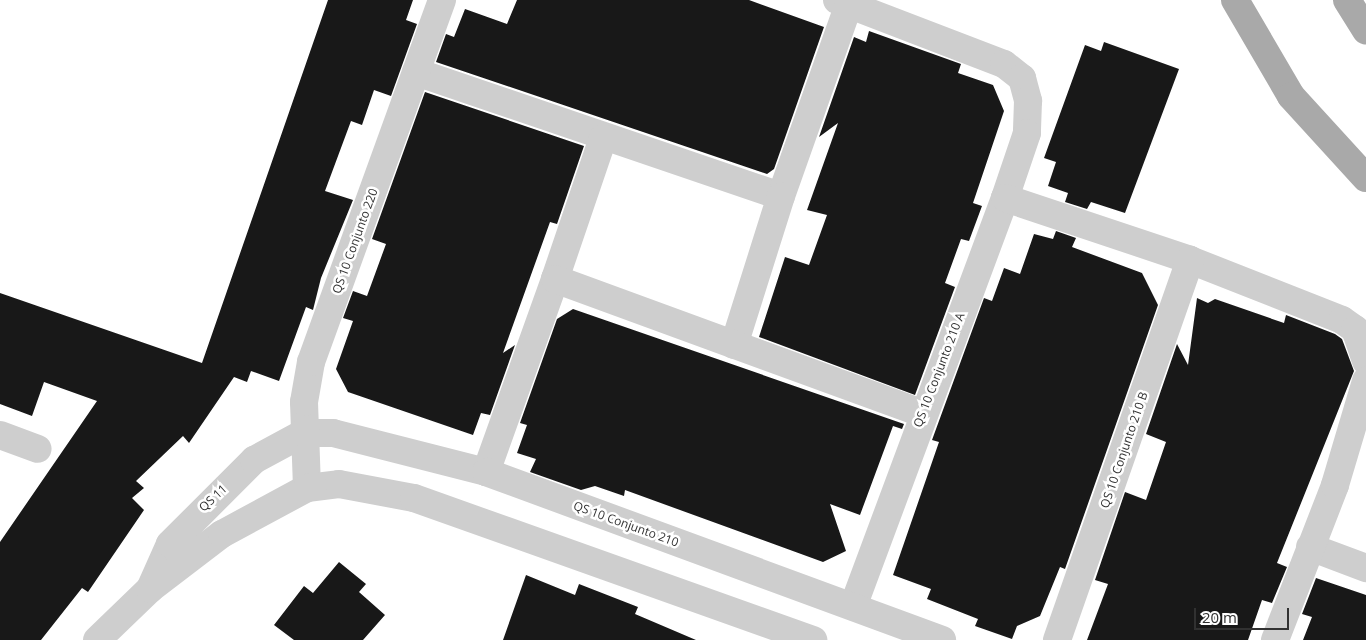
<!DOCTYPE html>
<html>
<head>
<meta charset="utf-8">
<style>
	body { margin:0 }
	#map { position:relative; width:1366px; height:640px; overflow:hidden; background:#fff; font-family:"Open Sans",sans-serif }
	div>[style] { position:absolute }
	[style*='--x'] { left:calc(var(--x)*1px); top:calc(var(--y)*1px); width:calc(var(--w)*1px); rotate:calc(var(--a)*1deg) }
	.building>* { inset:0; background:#181818 }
	.minor>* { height:28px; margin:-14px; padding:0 14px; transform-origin:14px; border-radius:14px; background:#cecece }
	.major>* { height:28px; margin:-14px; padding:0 14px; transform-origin:14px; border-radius:14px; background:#a9a9a9 }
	span { translate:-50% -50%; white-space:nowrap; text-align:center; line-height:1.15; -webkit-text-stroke:5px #fff; paint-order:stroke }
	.street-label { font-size:12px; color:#313131 }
	.scale { position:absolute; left:1194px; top:608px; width:95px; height:22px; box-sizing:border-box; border:2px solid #313131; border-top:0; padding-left:6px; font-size:15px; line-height:18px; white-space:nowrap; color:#313131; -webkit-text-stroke:4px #fff; paint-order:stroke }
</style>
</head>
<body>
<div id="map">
	<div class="building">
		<div style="clip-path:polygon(328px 0,413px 0,406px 20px,417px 24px,391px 96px,374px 90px,362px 125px,351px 121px,325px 191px,353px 200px,321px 278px,313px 310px,306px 307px,279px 381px,251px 371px,247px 382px,234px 377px,189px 443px,183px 436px,136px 481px,144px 488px,132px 498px,144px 510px,88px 592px,82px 588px,41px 640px,0 640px,0 542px,97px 401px,44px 382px,32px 416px,0 404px,0 293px,202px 363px)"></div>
		<div style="clip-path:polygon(517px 0,749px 0,824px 27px,774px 169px,767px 174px,436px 62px,446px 34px,454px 37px,465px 9px,507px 24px)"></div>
		<div style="clip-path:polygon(869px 31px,961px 64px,958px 73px,993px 85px,1004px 111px,973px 203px,982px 206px,969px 241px,961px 239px,945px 283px,955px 287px,915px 395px,759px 337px,785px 257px,809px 265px,827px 215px,807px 210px,838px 123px,819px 137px,854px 37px,866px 42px)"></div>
		<div style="clip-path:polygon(1104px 42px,1179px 69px,1125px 213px,1091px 202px,1087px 209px,1065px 202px,1068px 193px,1048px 186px,1056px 162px,1044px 158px,1085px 45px,1101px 51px)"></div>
		<div style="clip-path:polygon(425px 92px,584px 146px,557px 224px,550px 222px,503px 353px,515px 345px,490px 415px,481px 413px,473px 435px,348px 392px,336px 369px,353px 321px,343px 318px,353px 291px,367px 296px,386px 244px,372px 239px)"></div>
		<div style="clip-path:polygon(1056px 231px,1076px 238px,1072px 247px,1142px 273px,1158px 305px,1065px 569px,1060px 567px,1040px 616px,1017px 626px,1012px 639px,975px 626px,978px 619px,927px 599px,931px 589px,893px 575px,939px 442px,932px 440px,984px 298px,992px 301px,1004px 268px,1020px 274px,1034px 234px,1053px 239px)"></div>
		<div style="clip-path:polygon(1197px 298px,1208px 303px,1215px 299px,1284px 323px,1286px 315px,1335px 334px,1342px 339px,1354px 371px,1277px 563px,1287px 567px,1272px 603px,1262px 600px,1248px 640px,1087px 640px,1108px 584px,1095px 580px,1125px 492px,1146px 500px,1166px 442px,1146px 434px,1177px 344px,1188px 365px)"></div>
		<div style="clip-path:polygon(573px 309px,904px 424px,902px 429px,893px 426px,860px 515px,830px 504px,846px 551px,823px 562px,625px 490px,624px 496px,595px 486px,581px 490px,530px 472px,536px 459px,517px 453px,527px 425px,520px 423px,557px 319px)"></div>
		<div style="clip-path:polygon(339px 562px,366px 584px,359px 592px,385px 615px,363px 640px,294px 640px,274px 625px,304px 586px,313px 593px)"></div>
		<div style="clip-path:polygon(526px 575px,575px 595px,579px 584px,638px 607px,635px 614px,696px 640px,503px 640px)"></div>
		<div style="clip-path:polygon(1316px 578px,1366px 595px,1366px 640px,1303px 640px,1312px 617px,1302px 614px)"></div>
	</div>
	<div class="minor">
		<div style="--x:837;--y:0;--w:179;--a:21"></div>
		<div style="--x:1004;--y:64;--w:23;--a:38"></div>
		<div style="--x:1022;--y:78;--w:24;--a:75"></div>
		<div style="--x:1028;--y:101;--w:32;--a:92"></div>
		<div style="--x:1027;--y:133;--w:69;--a:108.7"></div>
		<div style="--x:1005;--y:198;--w:436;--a:110.4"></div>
		<div style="--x:416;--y:72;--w:385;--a:18.8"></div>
		<div style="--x:781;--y:196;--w:204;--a:-70.5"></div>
		<div style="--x:1005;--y:198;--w:195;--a:18.5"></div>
		<div style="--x:1190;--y:260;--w:163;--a:21.5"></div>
		<div style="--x:1342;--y:320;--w:16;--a:35"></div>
		<div style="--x:1355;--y:329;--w:34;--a:71"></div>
		<div style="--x:555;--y:279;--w:149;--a:-71.2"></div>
		<div style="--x:734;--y:345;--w:156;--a:-72.5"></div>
		<div style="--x:0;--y:435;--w:40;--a:20.2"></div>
		<div style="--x:486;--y:472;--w:205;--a:-70.3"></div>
		<div style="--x:555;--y:279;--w:392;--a:20.1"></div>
		<div style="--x:307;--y:488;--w:86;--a:-92"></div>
		<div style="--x:304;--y:402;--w:41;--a:-80.1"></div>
		<div style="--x:311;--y:362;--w:385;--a:-70.1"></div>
		<div style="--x:1310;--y:547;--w:60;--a:20.6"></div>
		<div style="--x:150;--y:589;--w:49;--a:-66"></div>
		<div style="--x:170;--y:544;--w:119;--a:-45"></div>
		<div style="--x:254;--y:460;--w:57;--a:-28.4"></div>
		<div style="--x:304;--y:433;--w:29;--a:0"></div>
		<div style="--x:333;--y:433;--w:158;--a:14.3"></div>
		<div style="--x:486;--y:472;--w:486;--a:20.2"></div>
		<div style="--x:97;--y:640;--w:74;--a:-43.9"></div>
		<div style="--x:150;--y:589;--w:91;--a:-37.4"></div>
		<div style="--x:222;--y:534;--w:97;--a:-28.4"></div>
		<div style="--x:307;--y:488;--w:32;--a:-7"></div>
		<div style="--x:339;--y:484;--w:76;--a:10.6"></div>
		<div style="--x:414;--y:498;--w:424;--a:19.6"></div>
		<div style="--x:1057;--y:640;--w:403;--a:-70.7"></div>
		<div style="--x:1275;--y:640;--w:166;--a:-68.8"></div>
		<div style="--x:1335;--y:485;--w:109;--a:-73.4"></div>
	</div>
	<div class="major">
		<div style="--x:1235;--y:0;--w:111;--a:59.7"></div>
		<div style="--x:1291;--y:96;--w:111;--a:47.6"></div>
		<div style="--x:1347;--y:0;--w:36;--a:58"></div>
	</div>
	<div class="street-label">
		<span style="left:355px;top:241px;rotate:-70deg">QS 10 Conjunto 220</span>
		<span style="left:939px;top:370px;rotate:-69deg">QS 10 Conjunto 210 A</span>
		<span style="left:1124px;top:450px;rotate:-71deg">QS 10 Conjunto 210 B</span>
		<span style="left:213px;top:498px;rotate:-43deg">QS 11</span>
		<span style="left:626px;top:524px;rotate:20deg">QS 10 Conjunto 210</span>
	</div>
	<div class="scale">20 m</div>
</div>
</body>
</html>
